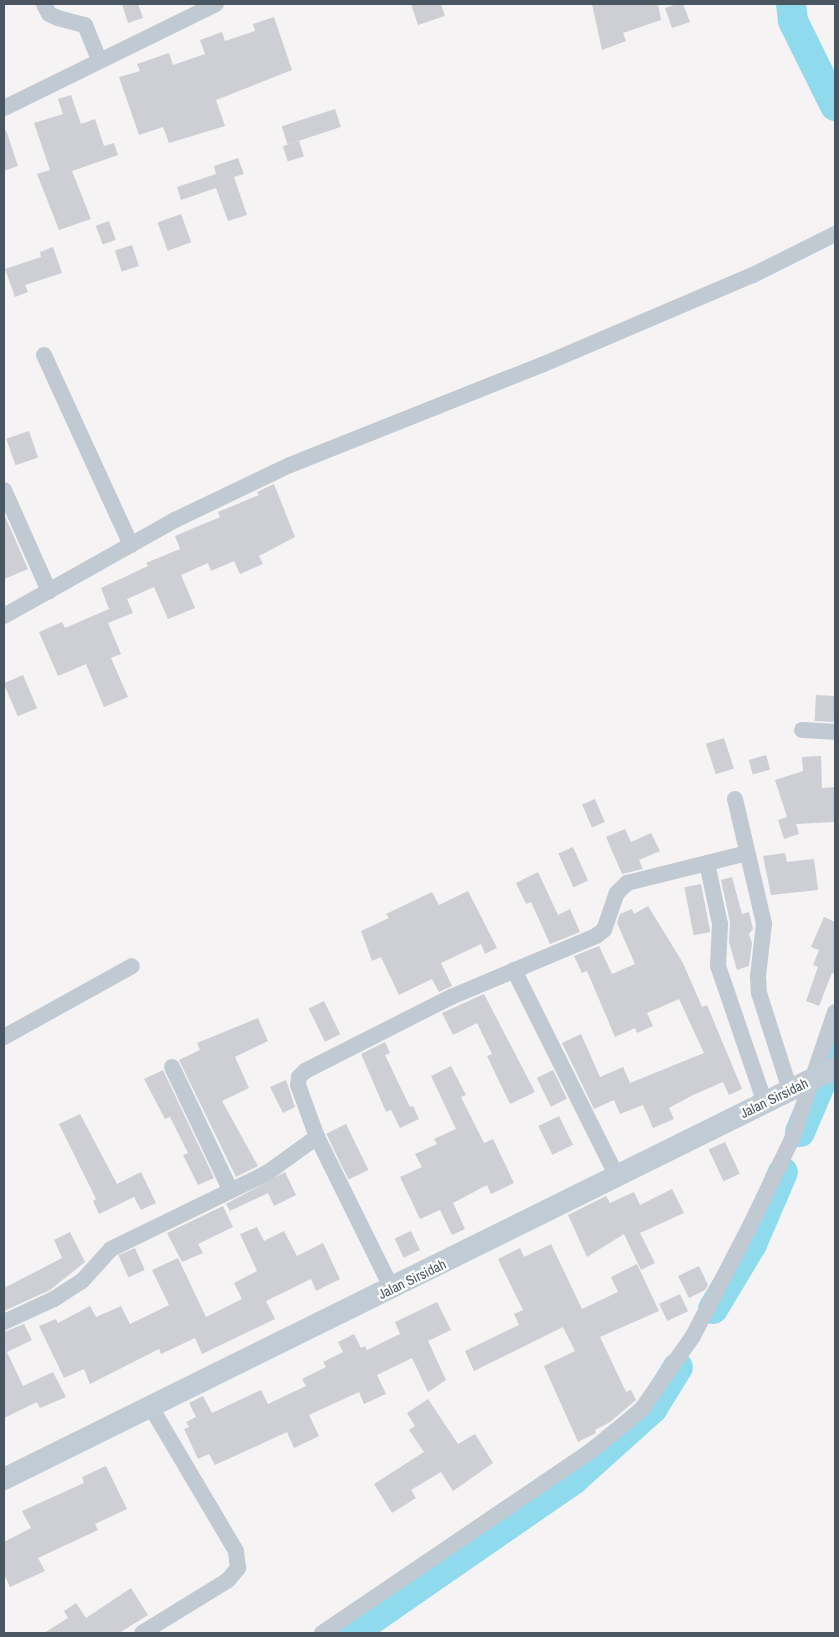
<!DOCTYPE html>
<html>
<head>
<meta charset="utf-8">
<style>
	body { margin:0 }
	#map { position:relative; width:839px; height:1637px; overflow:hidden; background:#f5f3f3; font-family:"Archivo Narrow",sans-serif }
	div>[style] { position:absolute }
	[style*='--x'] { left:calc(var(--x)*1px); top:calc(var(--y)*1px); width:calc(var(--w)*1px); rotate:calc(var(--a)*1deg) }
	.river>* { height:30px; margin:-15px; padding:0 15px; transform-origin:15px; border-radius:15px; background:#90daee }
	.building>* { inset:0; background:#cdcfd5; transform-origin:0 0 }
	.street>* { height:16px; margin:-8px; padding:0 8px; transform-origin:8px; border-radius:8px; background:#c1cad2 }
	.secondary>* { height:22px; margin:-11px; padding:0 11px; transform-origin:11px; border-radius:11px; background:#c1cbd6 }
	span { translate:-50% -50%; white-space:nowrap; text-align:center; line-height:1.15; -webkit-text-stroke:4.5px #fff; paint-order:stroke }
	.street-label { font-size:14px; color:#4a5661 }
	.frame { position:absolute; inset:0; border:5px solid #4a5661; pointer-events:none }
</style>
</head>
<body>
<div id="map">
	<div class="river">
		<div style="--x:791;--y:4;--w:17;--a:83"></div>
		<div style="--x:793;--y:21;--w:95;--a:63.7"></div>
		<div style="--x:800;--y:1132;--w:89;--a:-66.9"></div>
		<div style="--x:713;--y:1309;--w:76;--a:-59"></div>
		<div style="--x:752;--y:1244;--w:78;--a:-66.7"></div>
		<div style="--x:352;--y:1633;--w:270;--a:-34.7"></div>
		<div style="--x:574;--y:1479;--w:105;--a:-41.9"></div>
		<div style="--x:652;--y:1409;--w:49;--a:-58.2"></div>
	</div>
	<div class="building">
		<div style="clip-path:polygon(122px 4px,138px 4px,143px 18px,128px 23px)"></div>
		<div style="clip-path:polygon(411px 4px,441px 4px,445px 16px,418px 25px)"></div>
		<div style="clip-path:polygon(592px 4px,658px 4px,661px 20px,623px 33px,626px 41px,602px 50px)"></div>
		<div style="clip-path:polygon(677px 4px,683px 4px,690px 22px,672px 28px,665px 8px)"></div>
		<div style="clip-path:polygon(274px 17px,292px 70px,216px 100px,225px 126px,169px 143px,163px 127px,139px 135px,119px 77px,140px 71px,137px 64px,169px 53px,173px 65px,205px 54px,200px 40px,222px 32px,225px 41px,255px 31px,253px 24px)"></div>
		<div style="clip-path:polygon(71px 95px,81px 124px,95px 119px,104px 146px,114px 143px,118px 155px,72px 171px,91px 219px,59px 230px,37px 174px,50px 170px,34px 123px,63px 114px,58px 99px)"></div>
		<div style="left:335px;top:109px;width:19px;height:56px;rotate:72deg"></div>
		<div style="clip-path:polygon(6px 130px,18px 166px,4px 171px,4px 131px)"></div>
		<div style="left:299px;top:141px;width:16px;height:17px;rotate:72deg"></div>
		<div style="clip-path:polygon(238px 158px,244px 174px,234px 177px,247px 215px,228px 221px,216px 188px,181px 200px,177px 187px,216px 174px,214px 166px)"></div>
		<div style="left:181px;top:214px;width:30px;height:25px;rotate:70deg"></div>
		<div style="left:109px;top:221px;width:20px;height:14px;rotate:70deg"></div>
		<div style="left:132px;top:245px;width:22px;height:18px;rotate:72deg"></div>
		<div style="clip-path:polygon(53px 247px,62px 273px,25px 285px,28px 292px,15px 297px,5px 269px,41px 257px,40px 252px)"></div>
		<div style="left:29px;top:431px;width:28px;height:24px;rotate:71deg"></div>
		<div style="clip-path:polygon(274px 484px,295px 537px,259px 556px,263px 564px,240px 574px,234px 561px,211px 571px,208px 563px,181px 575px,195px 608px,168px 619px,154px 587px,127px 599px,133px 613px,108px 623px,121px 654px,111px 658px,128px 697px,104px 707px,86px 664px,58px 676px,39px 632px,62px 622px,65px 628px,109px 609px,101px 588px,148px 566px,146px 563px,180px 549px,175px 536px,220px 517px,218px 512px,259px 495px,257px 492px)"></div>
		<div style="clip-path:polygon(4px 514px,28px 569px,4px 579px)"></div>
		<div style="left:23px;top:675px;width:36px;height:21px;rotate:67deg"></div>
		<div style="left:816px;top:695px;width:19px;height:26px;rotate:3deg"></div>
		<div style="left:724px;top:738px;width:32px;height:19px;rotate:72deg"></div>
		<div style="left:766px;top:755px;width:15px;height:18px;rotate:74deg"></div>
		<div style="clip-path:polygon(821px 756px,822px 788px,835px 787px,835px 822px,796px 824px,799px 834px,784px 839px,778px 820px,787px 817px,775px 780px,803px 771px,802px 757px)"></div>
		<div style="left:595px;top:799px;width:25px;height:14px;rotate:67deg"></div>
		<div style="clip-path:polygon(625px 829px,631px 842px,651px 833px,660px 851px,639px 860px,643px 869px,622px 874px,606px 837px)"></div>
		<div style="left:573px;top:847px;width:37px;height:16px;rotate:66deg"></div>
		<div style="clip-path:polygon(785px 853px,787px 862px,814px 859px,818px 890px,771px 895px,763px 856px)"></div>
		<div style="clip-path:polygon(538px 872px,558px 915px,570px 909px,580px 932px,550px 944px,531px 902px,526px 904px,516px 883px)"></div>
		<div style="clip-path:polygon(732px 877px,742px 914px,749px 912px,753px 929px,749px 934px,752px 943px,749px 966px,737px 970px,729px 942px,730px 922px,721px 880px)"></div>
		<div style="left:701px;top:884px;width:49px;height:17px;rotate:79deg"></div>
		<div style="clip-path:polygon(468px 891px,497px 948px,485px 954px,481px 944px,441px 963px,452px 986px,439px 992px,432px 979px,399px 995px,381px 957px,372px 961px,361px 931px,389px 918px,386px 914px,432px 892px,439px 905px)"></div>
		<div style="clip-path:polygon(648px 906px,683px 963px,702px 1007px,707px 1005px,742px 1089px,729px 1095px,723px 1082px,691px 1096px,669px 1108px,674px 1119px,653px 1128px,643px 1105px,620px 1114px,614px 1100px,594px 1109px,562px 1043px,581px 1034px,600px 1077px,623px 1067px,630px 1083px,704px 1053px,679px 999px,647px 1013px,653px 1026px,637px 1033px,635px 1028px,615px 1037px,587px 971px,582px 973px,574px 956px,599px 946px,612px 974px,635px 964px,617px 923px,620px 914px,632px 909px,634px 914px)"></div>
		<div style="clip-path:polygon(824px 917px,835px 922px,835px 974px,832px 973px,819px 1006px,806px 1001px,818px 967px,813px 965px,819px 950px,811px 947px)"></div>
		<div style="clip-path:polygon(484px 994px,535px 1092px,510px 1104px,487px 1056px,492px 1054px,477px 1023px,453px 1035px,442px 1013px)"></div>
		<div style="left:324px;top:1001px;width:37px;height:17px;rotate:64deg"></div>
		<div style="clip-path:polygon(258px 1018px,268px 1041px,235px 1057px,249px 1088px,222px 1101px,258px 1166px,236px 1177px,179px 1060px,200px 1050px,197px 1043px)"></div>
		<div style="clip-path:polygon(385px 1042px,390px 1053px,385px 1055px,410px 1107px,413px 1106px,419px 1119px,400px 1128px,391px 1110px,386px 1112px,361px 1054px)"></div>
		<div style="clip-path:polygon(451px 1066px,466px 1095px,461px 1097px,484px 1143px,493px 1139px,514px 1183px,491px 1194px,487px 1185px,453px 1203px,465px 1229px,452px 1235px,440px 1210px,420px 1219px,400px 1177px,422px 1167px,415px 1154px,437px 1144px,434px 1139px,456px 1129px,431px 1076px)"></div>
		<div style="clip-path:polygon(163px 1070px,214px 1178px,198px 1185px,183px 1155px,188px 1153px,170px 1117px,165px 1119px,144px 1079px)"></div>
		<div style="left:553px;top:1070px;width:32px;height:18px;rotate:64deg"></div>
		<div style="clip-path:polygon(286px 1080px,295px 1107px,283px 1113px,270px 1087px)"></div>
		<div style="clip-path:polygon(80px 1114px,117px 1184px,141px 1172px,156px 1203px,141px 1210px,134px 1197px,99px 1214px,93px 1201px,96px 1199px,59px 1124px)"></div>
		<div style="left:559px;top:1116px;width:32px;height:23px;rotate:64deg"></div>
		<div style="left:346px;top:1124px;width:51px;height:22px;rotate:64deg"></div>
		<div style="left:725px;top:1142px;width:35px;height:18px;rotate:65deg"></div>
		<div style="clip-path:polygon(285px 1172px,296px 1195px,274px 1206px,268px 1193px,230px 1211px,226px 1204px)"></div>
		<div style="clip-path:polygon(672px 1189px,684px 1213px,640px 1233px,655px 1263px,641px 1270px,624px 1234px,587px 1257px,568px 1215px,606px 1196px,610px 1203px,634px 1192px,640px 1205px)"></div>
		<div style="clip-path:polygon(223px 1206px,233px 1227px,198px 1244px,203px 1253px,182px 1262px,167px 1233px)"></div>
		<div style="clip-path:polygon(257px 1227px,264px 1241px,284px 1231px,297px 1256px,323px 1243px,340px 1279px,316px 1291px,311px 1279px,266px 1301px,275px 1319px,202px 1354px,195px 1338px,161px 1354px,159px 1349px,90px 1384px,84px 1369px,64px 1378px,39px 1326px,56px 1319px,58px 1323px,90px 1306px,96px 1317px,121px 1306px,130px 1324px,169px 1305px,152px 1270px,178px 1258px,206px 1317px,242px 1299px,234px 1283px,257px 1271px,240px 1234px)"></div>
		<div style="left:411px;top:1231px;width:21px;height:18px;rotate:65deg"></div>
		<div style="clip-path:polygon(70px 1232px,85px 1262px,50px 1290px,4px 1311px,4px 1283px,6px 1287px,62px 1258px,54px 1240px)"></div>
		<div style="clip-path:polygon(551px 1244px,582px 1309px,618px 1292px,611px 1277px,637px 1264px,659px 1311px,600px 1337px,626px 1392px,631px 1390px,636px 1400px,610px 1422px,595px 1430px,596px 1433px,578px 1442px,544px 1366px,575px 1351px,563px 1327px,474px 1371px,465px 1351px,519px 1325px,514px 1314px,523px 1310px,498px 1259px,520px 1248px,524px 1257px)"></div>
		<div style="left:135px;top:1248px;width:24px;height:18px;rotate:66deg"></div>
		<div style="clip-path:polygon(699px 1266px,708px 1285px,705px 1290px,689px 1298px,678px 1276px)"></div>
		<div style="left:680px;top:1294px;width:19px;height:23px;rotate:65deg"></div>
		<div style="clip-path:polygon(437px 1302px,451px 1330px,428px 1341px,446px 1380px,428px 1392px,412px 1358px,377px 1375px,386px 1394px,364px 1404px,359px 1392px,309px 1415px,319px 1436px,294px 1448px,287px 1432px,215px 1465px,209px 1454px,198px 1459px,184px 1429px,189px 1427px,186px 1422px,196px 1417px,189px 1403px,203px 1396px,212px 1413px,261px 1390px,268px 1404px,306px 1386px,302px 1379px,326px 1367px,323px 1362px,343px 1352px,338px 1342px,354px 1334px,361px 1348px,365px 1346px,367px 1350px,400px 1334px,395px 1322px)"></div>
		<div style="clip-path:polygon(24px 1324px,32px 1340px,7px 1352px,23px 1386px,53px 1372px,66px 1397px,40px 1408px,37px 1402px,4px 1418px,4px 1332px)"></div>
		<div style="clip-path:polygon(428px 1399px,458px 1444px,475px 1434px,493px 1463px,453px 1491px,441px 1472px,411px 1490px,416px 1498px,392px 1513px,374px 1484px,424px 1452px,409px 1430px,415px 1426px,407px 1413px)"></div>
		<div style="clip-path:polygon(106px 1466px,127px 1509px,95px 1524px,98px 1530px,38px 1558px,45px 1571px,10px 1587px,4px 1574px,4px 1542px,31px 1528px,22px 1511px,84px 1483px,82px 1477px)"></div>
		<div style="clip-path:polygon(131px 1588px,148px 1615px,119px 1633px,44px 1633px,68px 1618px,64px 1611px,76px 1603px,86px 1618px)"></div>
	</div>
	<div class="street">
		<div style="--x:44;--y:4;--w:11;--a:63"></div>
		<div style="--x:49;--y:14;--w:10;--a:24"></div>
		<div style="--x:58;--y:18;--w:28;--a:15"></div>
		<div style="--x:85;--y:25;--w:38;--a:68"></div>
		<div style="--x:4;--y:108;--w:236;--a:-26.1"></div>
		<div style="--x:44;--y:355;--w:209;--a:65.4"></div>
		<div style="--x:4;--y:490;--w:111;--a:66"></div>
		<div style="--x:4;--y:616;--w:196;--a:-29.3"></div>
		<div style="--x:175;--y:520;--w:127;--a:-25.6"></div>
		<div style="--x:290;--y:465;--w:273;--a:-21.7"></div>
		<div style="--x:544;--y:364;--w:227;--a:-23.1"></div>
		<div style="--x:753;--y:275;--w:92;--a:-26.6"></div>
		<div style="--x:802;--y:730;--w:33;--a:3"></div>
		<div style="--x:735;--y:799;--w:128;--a:76.9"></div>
		<div style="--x:764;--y:924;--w:52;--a:96.6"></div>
		<div style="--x:758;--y:976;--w:17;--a:87"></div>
		<div style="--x:759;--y:993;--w:102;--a:72.3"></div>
		<div style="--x:707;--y:863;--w:62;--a:78"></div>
		<div style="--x:720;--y:924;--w:42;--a:92.7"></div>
		<div style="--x:718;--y:966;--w:145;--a:71.1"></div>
		<div style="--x:514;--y:970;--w:231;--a:63.5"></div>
		<div style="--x:4;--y:1037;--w:146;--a:-29"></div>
		<div style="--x:172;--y:1067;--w:137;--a:64.6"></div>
		<div style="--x:317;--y:1137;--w:169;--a:63.7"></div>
		<div style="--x:4;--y:1322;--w:55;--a:-24.7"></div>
		<div style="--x:54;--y:1299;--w:33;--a:-33"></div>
		<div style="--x:82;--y:1281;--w:43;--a:-47.8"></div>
		<div style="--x:111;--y:1249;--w:174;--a:-26"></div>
		<div style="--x:267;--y:1173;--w:62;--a:-35.8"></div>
		<div style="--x:317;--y:1137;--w:55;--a:-110.1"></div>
		<div style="--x:298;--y:1085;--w:8;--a:-83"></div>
		<div style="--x:299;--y:1077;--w:8;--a:-45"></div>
		<div style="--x:305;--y:1071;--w:164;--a:-26.9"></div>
		<div style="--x:451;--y:997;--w:157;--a:-22.8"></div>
		<div style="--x:596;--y:936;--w:10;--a:-37"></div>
		<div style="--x:604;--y:930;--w:39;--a:-71"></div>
		<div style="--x:617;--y:893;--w:14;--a:-45"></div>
		<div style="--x:627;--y:883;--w:124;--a:-14"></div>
		<div style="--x:142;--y:1633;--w:101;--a:-31.6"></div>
		<div style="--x:228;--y:1580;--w:16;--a:-50"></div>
		<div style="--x:238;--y:1568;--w:17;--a:-97"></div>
		<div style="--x:236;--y:1551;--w:167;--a:-120.6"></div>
		<div style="--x:322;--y:1633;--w:326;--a:-34.1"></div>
		<div style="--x:592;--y:1450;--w:63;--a:-39.2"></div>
		<div style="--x:641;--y:1410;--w:90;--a:-54.9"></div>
		<div style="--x:693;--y:1336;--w:122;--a:-62.6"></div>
		<div style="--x:749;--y:1228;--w:99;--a:-64.2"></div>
		<div style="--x:792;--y:1139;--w:134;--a:-71.3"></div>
	</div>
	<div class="secondary">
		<div style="--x:4;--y:1479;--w:927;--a:-26.32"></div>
	</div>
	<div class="street-label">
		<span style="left:774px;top:1098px;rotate:-26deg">Jalan Sirsidah</span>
		<span style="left:412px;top:1279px;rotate:-26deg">Jalan Sirsidah</span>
	</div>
	<div class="frame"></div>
</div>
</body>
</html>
